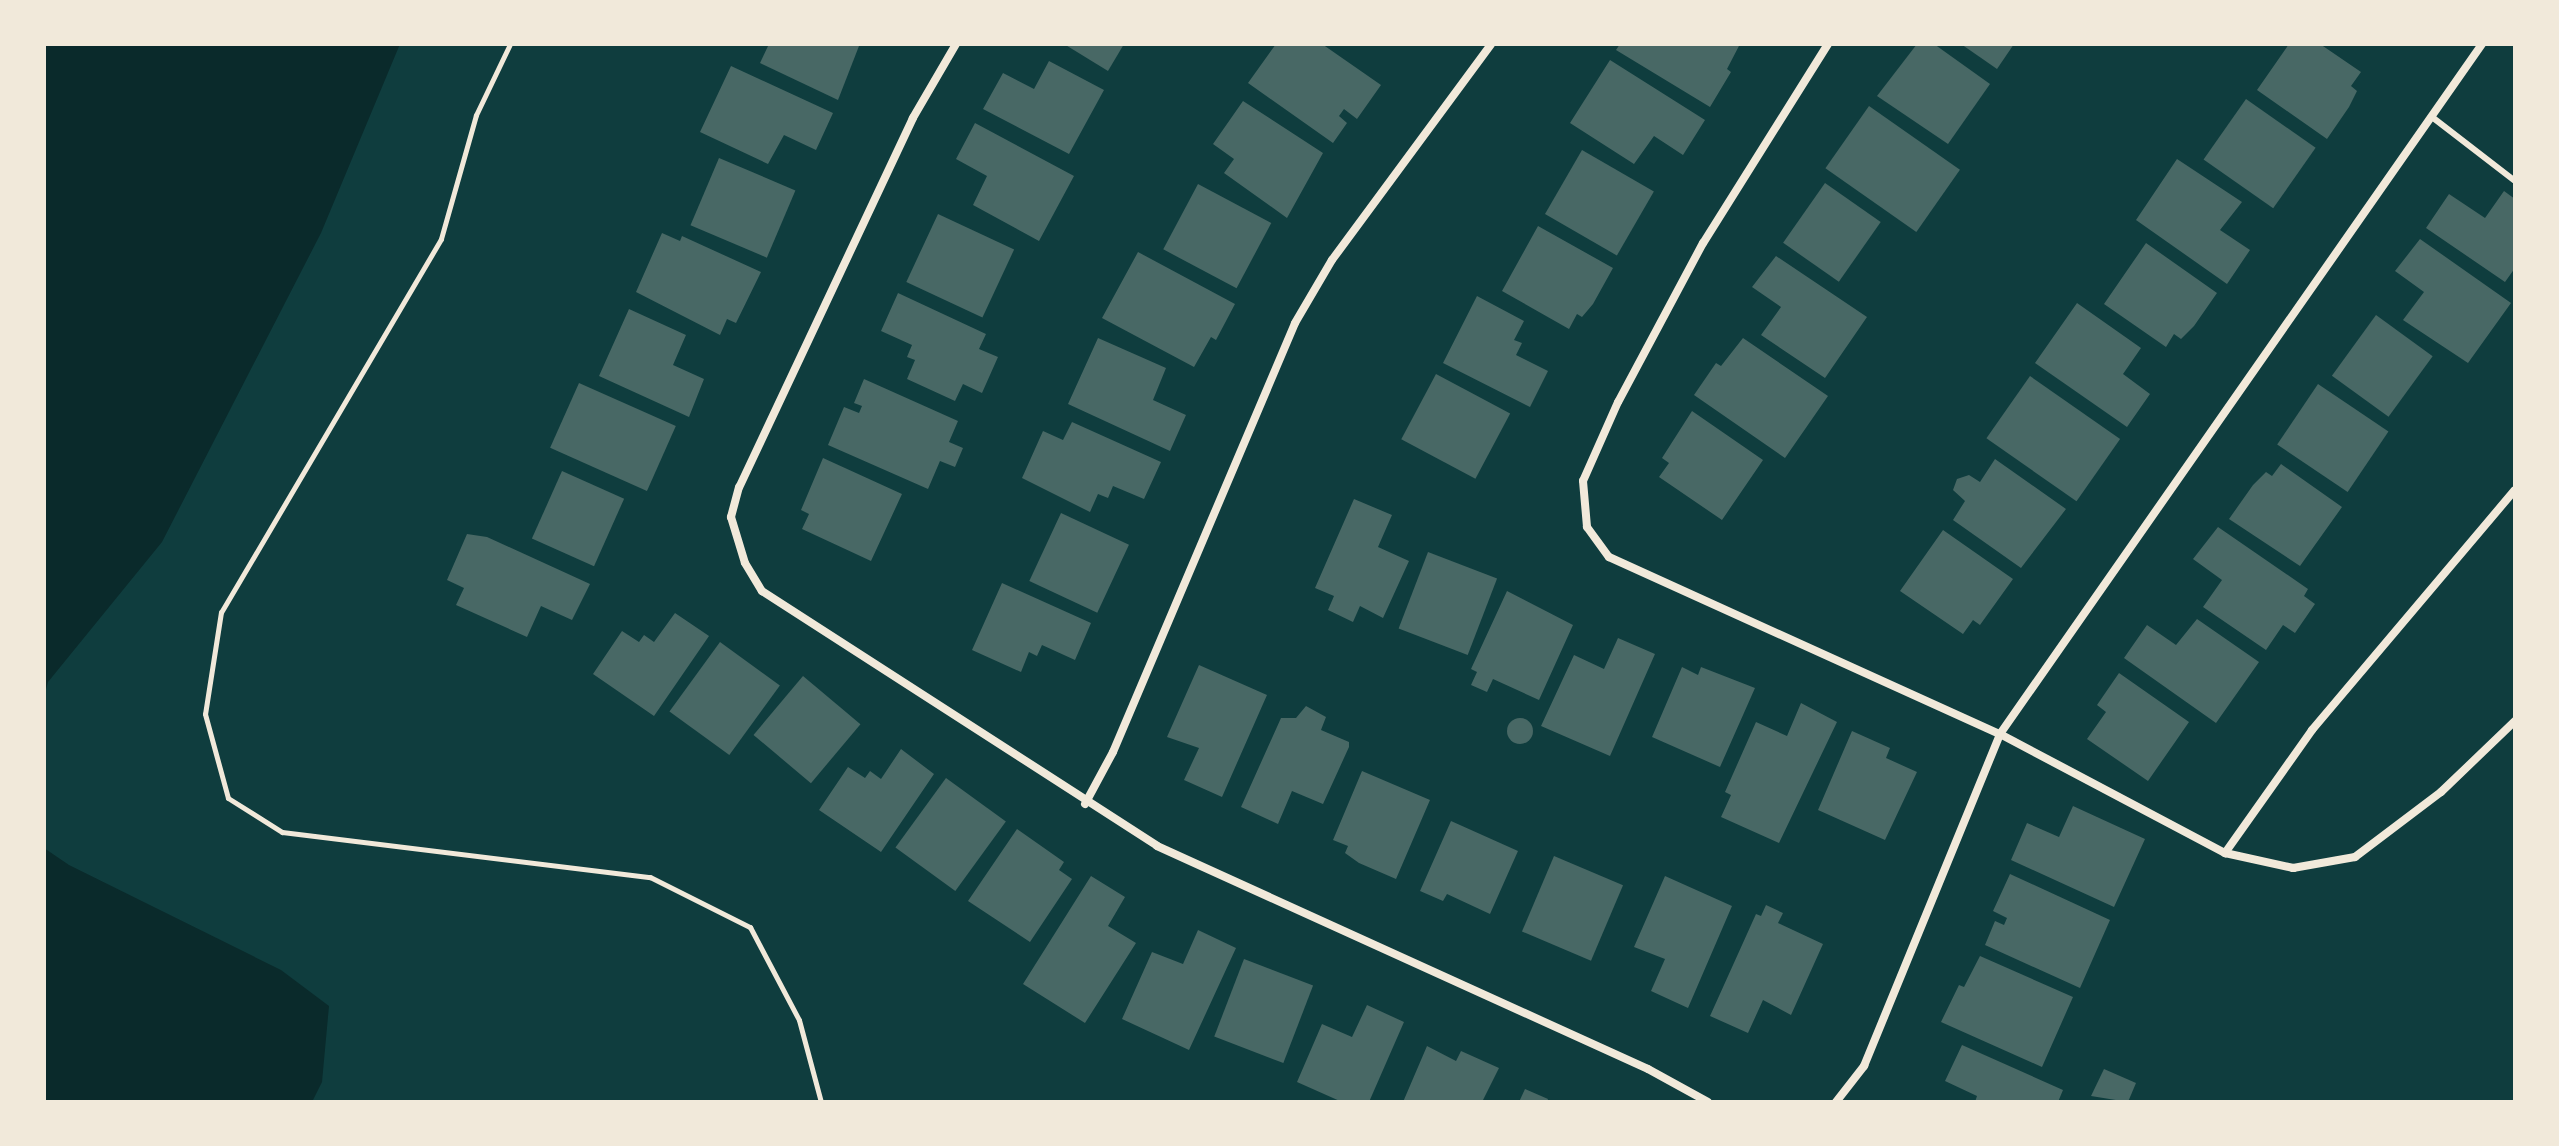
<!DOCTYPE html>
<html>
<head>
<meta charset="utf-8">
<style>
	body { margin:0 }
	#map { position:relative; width:2559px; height:1146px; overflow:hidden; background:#0f3d3e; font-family:Rubik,sans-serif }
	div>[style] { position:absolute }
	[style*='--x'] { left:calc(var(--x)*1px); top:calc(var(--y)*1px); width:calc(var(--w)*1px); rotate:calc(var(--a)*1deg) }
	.water>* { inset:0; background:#0a2a2b }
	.building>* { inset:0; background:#486865; transform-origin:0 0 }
	.round { border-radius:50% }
	.path>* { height:5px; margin:-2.5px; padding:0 2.5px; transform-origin:2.5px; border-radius:2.5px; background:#f1e9da }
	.service>* { height:6px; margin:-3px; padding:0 3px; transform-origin:3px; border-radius:3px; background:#f1e9da }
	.minor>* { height:8px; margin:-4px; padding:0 4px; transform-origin:4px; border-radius:4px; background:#f1e9da }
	span { translate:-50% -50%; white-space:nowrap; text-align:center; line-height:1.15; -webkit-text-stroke:6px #f1e9da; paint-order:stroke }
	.frame { position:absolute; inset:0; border:46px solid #f1e9da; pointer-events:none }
</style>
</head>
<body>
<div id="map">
	<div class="water">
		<div style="clip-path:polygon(44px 44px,400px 44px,321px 233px,162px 542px,48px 682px,44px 697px)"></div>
		<div style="clip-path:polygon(44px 848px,69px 865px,281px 970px,329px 1006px,322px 1082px,312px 1102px,44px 1102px)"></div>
	</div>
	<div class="building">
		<div style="clip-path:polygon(769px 44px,854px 44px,859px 46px,838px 100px,760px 63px)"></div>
		<div style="clip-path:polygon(1064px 44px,1124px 44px,1108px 71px)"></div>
		<div style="clip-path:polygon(1276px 44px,1322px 44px,1381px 85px,1357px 119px,1344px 109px,1339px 116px,1347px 123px,1333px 143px,1248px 83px)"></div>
		<div style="clip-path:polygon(1620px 44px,1740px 44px,1727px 69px,1731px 72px,1710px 107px,1616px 50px)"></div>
		<div style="clip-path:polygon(1917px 44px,1934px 44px,1990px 84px,1948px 144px,1877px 96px)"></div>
		<div style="clip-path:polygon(1961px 44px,2014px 44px,1997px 69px)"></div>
		<div style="clip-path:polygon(2289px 44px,2320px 44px,2361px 72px,2351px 86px,2357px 91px,2349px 107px,2327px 139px,2257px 90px)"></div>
		<div style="clip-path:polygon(1610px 60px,1705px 120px,1683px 155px,1654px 136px,1634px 164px,1570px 123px)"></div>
		<div style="clip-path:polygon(1049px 61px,1104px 90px,1069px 154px,983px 109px,1003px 73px,1034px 89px)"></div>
		<div style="clip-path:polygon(731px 66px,833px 113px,816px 150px,784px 135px,768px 164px,700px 132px)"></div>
		<div style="left:2246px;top:99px;width:85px;height:74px;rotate:35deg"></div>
		<div style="clip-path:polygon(1243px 101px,1323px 153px,1287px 218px,1224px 173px,1234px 159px,1213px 144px)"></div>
		<div style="left:1869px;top:106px;width:111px;height:76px;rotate:35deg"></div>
		<div style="clip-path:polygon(975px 123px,1074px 176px,1039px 241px,973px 205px,987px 176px,956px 159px)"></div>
		<div style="left:1582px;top:150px;width:83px;height:74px;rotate:30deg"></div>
		<div style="left:719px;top:158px;width:83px;height:73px;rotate:23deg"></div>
		<div style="clip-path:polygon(2177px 159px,2242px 202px,2220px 230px,2250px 250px,2227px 284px,2136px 220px)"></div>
		<div style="left:1825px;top:183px;width:68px;height:73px;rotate:35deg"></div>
		<div style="left:1198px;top:184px;width:83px;height:74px;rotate:28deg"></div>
		<div style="clip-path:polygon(2504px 191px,2515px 199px,2515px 268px,2505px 282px,2426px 228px,2449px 194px,2485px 218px)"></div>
		<div style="left:938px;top:214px;width:84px;height:75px;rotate:25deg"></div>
		<div style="clip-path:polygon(1538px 226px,1613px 268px,1593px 304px,1582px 317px,1577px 314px,1569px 329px,1502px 291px)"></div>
		<div style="clip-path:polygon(662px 233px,680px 241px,682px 236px,761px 272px,736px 323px,727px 319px,720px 335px,636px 292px)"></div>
		<div style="clip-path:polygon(2420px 239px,2511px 303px,2468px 363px,2403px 320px,2424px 292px,2395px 271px)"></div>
		<div style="clip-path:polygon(2146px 243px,2217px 293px,2194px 326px,2181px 339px,2174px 334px,2166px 347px,2104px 304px)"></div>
		<div style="clip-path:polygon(1138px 252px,1235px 304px,1216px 340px,1211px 337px,1194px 367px,1102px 318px)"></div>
		<div style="clip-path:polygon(1776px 256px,1867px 317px,1825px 378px,1761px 335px,1781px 307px,1752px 287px)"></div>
		<div style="clip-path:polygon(898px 293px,986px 334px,979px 349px,998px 357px,982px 393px,963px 384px,955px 401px,907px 379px,915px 360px,907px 357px,912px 345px,881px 331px)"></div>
		<div style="clip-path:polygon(1477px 296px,1524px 321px,1514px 340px,1522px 343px,1516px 355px,1548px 371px,1530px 407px,1443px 363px)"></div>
		<div style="clip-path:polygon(2077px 303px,2141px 348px,2123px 374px,2150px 394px,2127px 427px,2035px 363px)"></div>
		<div style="clip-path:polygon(629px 309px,686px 335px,673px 365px,704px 379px,689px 417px,599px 376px)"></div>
		<div style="left:2376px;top:315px;width:70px;height:75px;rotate:36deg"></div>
		<div style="clip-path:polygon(1098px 338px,1166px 368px,1153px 400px,1186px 415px,1170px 451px,1068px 404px)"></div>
		<div style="clip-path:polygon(1743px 338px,1828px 396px,1785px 458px,1694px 395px,1716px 363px,1721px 366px)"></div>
		<div style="left:1436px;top:374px;width:84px;height:74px;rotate:28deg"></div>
		<div style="left:2030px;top:376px;width:110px;height:76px;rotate:35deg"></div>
		<div style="clip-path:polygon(864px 379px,958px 421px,949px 442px,963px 448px,955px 467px,940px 461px,928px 489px,828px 445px,844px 407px,859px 413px,862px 406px,854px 403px)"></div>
		<div style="left:579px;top:383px;width:106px;height:71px;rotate:24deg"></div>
		<div style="left:2318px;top:384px;width:85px;height:73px;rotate:34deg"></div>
		<div style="clip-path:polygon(1692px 411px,1763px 460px,1722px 520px,1659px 477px,1669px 463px,1662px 458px)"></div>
		<div style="clip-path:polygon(1072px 422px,1161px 462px,1144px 499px,1113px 486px,1108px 498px,1098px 494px,1090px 512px,1022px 478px,1043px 431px,1063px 440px)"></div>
		<div style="clip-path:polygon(823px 458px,902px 494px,871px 561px,802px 529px,809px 514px,801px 510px)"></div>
		<div style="clip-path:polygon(1995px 459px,2066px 509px,2021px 568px,1953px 520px,1965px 501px,1953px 490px,1957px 479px,1969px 475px,1980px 482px)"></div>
		<div style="clip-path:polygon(2281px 464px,2342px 507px,2300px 566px,2229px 519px,2253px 485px,2266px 472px,2272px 476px)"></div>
		<div style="left:562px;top:471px;width:68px;height:74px;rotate:24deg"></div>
		<div style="clip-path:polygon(1354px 499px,1392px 515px,1378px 547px,1409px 561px,1383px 618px,1360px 606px,1353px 622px,1328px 610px,1334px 596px,1315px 588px)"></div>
		<div style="left:1061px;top:513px;width:75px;height:75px;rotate:25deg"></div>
		<div style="clip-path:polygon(2218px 527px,2308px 589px,2304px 596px,2315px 604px,2295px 633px,2283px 625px,2266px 650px,2203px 607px,2222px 580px,2193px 559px)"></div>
		<div style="clip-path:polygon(1943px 530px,2013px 579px,1980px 625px,1973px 620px,1963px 634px,1900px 591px)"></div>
		<div style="clip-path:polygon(467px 534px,487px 537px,590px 584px,572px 620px,541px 606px,527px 637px,456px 605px,464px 588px,447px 580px)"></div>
		<div style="left:1428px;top:552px;width:74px;height:82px;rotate:21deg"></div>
		<div style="clip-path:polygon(1002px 583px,1091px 623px,1075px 660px,1042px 645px,1037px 656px,1029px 652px,1021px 672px,972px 650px)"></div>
		<div style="clip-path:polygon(1507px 591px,1573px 625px,1539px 700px,1493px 679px,1487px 692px,1471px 685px,1477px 672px,1471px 669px)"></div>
		<div style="clip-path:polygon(675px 613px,709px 636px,654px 716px,593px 674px,622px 631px,639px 642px,644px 635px,654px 642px)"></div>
		<div style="clip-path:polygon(2197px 619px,2259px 662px,2216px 723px,2124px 658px,2147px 625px,2176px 645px)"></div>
		<div style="clip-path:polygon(1618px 638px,1655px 654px,1610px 756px,1541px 726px,1574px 655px,1604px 669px)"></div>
		<div style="left:720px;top:642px;width:74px;height:86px;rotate:36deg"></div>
		<div style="clip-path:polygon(1199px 665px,1267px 695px,1222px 797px,1184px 780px,1199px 748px,1167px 737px)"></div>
		<div style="clip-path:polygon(1682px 667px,1698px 675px,1701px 667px,1755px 688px,1720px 767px,1652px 737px)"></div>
		<div style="clip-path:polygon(2119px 673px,2189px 722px,2148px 781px,2087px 739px,2106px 712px,2097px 705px)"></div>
		<div style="left:803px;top:676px;width:75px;height:77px;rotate:40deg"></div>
		<div style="clip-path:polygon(1801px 703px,1837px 722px,1779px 843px,1721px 817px,1731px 795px,1725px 792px,1756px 722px,1787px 736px)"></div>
		<div style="clip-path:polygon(1306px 706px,1326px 717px,1321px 730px,1349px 742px,1349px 747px,1323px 804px,1292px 791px,1278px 824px,1241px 807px,1281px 718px,1296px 718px)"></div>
		<div class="round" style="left:1507px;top:718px;width:26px;height:26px"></div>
		<div style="clip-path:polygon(1852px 731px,1890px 748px,1886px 758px,1917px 772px,1885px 840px,1818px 810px)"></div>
		<div style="clip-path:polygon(901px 749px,934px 774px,881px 852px,819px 810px,848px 767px,865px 778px,870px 771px,881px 779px)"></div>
		<div style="clip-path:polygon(1362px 771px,1430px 800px,1396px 879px,1359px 863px,1345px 853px,1348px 846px,1333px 840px)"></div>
		<div style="left:946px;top:778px;width:74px;height:86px;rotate:36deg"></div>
		<div style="clip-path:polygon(2073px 806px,2145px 839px,2114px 907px,2011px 860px,2027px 823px,2059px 837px)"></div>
		<div style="clip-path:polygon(1451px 821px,1518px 851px,1490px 914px,1447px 894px,1443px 901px,1420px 891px)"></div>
		<div style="clip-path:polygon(1017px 829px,1064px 862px,1059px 870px,1072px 879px,1030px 942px,968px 901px)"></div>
		<div style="left:1554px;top:856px;width:75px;height:82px;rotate:23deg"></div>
		<div style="clip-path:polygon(2010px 874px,2110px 920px,2080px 988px,1985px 945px,1995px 921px,2004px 925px,2007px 918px,1993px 911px)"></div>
		<div style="clip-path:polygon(1091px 876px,1125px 897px,1108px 926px,1136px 943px,1085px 1023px,1023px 984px)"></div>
		<div style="clip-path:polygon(1665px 876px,1732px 906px,1688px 1008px,1651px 991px,1665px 959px,1634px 947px)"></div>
		<div style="clip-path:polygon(1766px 905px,1783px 913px,1778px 923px,1823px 944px,1791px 1015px,1763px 1000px,1748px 1033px,1710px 1016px,1756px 914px,1761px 916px)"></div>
		<div style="clip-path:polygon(1198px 930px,1236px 948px,1189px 1050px,1122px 1019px,1152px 952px,1183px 964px)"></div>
		<div style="clip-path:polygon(1980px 956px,2073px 997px,2042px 1067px,1941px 1022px,1959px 985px,1964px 987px)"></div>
		<div style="left:1244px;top:959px;width:74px;height:83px;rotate:21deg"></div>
		<div style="clip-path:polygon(1367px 1005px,1404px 1022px,1369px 1102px,1342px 1102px,1297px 1082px,1322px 1024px,1352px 1037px)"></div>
		<div style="clip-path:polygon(1962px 1045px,2063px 1090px,2058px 1102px,1975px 1102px,1977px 1096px,1945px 1081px)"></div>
		<div style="clip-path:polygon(1427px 1046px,1456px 1061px,1461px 1051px,1499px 1068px,1482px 1102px,1403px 1102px)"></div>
		<div style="clip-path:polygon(2104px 1069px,2136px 1083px,2128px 1102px,2091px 1096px)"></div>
		<div style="clip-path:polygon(1525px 1089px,1548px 1099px,1547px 1102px,1519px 1102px)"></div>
	</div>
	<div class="path">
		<div style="--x:510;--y:44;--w:79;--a:115.6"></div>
		<div style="--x:476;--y:115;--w:129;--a:105.8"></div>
		<div style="--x:441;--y:239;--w:433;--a:120.5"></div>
		<div style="--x:221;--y:612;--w:103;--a:98.9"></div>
		<div style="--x:205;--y:714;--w:87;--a:74.7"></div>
		<div style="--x:228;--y:798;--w:64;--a:32.2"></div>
		<div style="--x:282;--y:832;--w:371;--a:7"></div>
		<div style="--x:650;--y:877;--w:112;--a:26.6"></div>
		<div style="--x:750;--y:927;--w:105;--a:62.2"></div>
		<div style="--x:799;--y:1020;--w:85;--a:75"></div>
	</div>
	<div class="service">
		<div style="--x:2432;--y:117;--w:105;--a:37.6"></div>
	</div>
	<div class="minor">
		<div style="--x:956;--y:44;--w:86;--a:120.2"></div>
		<div style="--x:913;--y:118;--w:408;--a:115.2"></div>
		<div style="--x:739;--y:487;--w:31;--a:105"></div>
		<div style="--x:731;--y:517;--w:48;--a:73.1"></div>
		<div style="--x:745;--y:563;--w:33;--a:59"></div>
		<div style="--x:762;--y:591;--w:470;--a:32.8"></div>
		<div style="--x:1157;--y:846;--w:539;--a:24.43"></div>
		<div style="--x:1648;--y:1069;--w:68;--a:28.8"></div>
		<div style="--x:1828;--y:44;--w:235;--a:122.1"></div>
		<div style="--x:1703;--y:243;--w:180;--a:118.1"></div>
		<div style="--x:1618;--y:402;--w:86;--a:113.9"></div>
		<div style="--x:1583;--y:481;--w:46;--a:85"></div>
		<div style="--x:1587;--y:527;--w:37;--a:54"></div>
		<div style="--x:1609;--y:557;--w:429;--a:24.4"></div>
		<div style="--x:2000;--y:734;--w:255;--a:27.9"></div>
		<div style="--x:2225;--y:853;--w:70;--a:12.4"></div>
		<div style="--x:2293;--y:868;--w:63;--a:-10.1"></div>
		<div style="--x:2355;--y:857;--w:108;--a:-37.1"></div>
		<div style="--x:2441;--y:792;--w:103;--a:-43.8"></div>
		<div style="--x:1085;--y:804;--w:59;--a:-61.7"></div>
		<div style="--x:1113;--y:752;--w:466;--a:-67"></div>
		<div style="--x:1295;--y:323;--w:73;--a:-59.6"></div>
		<div style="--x:1332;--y:260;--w:268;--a:-53.6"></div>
		<div style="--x:2225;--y:853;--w:151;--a:-54.7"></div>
		<div style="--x:2312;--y:730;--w:314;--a:-49.8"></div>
		<div style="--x:1836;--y:1102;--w:46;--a:-52.1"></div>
		<div style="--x:1864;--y:1066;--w:359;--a:-67.7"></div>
		<div style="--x:2000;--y:734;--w:842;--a:-55.06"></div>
	</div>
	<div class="frame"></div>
</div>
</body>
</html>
